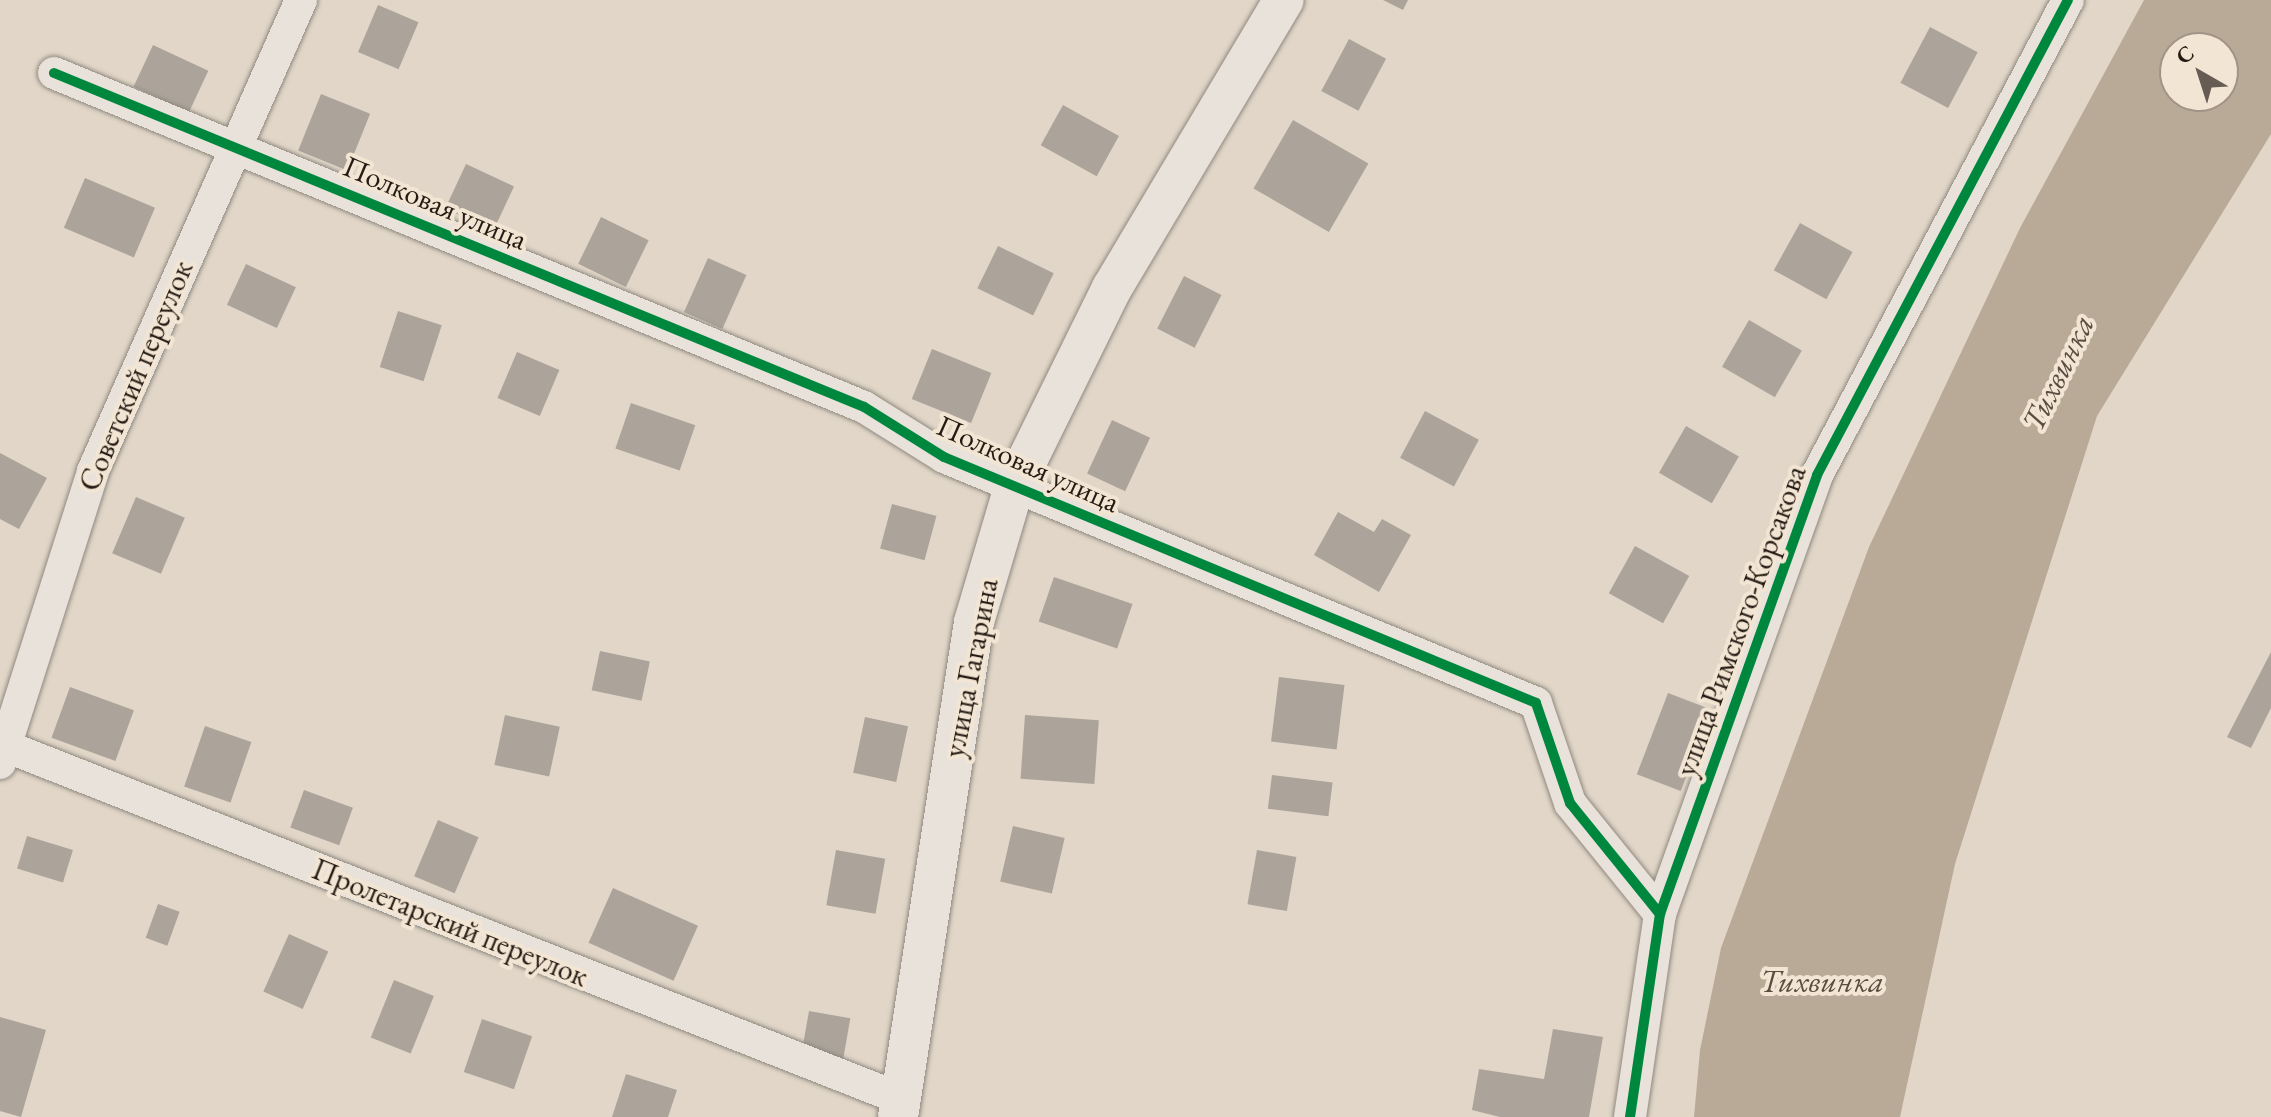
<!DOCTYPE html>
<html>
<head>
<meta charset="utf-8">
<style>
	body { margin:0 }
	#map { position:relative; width:2271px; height:1117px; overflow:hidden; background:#e1d6c7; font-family:"EB Garamond",serif }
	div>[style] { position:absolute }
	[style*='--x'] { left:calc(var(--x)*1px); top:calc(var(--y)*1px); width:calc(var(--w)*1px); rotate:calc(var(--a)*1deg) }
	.water>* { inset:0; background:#b9aa97 }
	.building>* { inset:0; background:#aca49a; transform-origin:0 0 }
	.roads { filter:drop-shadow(0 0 2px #908980) drop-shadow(0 0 2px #908980) }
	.minor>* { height:32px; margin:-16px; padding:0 16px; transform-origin:16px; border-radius:16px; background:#e8e2da }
	.tertiary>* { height:40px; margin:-20px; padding:0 20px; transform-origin:20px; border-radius:20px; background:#e8e2da }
	.cycleway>* { height:10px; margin:-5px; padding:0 5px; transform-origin:5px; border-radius:5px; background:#00873e }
	span { translate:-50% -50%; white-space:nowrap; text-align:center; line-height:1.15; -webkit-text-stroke:8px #f3e5d3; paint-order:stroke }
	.street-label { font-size:30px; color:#241b14 }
	.water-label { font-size:32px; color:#594d40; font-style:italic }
	.north { position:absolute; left:2159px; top:32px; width:80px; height:80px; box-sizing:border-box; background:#f3e5d3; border:2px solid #a09487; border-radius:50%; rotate:321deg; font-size:22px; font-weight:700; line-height:32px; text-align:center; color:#241b14 }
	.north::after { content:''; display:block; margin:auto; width:28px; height:36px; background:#665c53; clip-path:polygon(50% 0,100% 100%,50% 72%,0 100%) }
</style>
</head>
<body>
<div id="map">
	<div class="water">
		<div style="clip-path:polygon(evenodd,2144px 0,2271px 0,2271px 134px,2097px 416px,1955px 864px,1900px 1117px,1694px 1117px,1700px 1050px,1721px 948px,1869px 547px,2020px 228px,2144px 0,2175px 48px,2223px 48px,2223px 96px,2175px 96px,2175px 48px)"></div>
	</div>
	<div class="building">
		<div style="clip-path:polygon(1383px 0,1408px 0,1403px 10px)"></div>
		<div style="left:378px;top:5px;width:44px;height:51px;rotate:23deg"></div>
		<div style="left:1930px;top:27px;width:54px;height:63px;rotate:28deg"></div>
		<div style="left:1349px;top:39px;width:42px;height:59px;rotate:28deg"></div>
		<div style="left:153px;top:45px;width:61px;height:46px;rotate:25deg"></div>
		<div style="left:321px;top:94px;width:53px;height:61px;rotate:22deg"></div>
		<div style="left:1063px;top:105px;width:64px;height:46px;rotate:29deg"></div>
		<div style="left:1293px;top:120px;width:87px;height:79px;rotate:30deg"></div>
		<div style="left:466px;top:164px;width:53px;height:49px;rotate:25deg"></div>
		<div style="left:85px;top:178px;width:76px;height:54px;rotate:23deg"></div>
		<div style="left:601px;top:217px;width:53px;height:52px;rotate:26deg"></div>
		<div style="left:1800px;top:223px;width:60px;height:54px;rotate:29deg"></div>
		<div style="left:998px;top:246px;width:62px;height:47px;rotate:26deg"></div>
		<div style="left:708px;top:258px;width:42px;height:59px;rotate:24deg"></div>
		<div style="left:246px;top:264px;width:55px;height:45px;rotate:25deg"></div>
		<div style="left:1184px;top:276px;width:42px;height:59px;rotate:27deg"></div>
		<div style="left:398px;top:311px;width:46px;height:59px;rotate:18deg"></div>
		<div style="left:1749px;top:320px;width:61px;height:54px;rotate:30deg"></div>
		<div style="left:932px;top:349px;width:64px;height:54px;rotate:22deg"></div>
		<div style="left:517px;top:352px;width:46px;height:50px;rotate:23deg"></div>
		<div style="left:631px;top:403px;width:68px;height:48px;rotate:19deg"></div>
		<div style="left:1425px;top:411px;width:61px;height:53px;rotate:28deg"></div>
		<div style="left:1112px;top:420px;width:42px;height:59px;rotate:25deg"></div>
		<div style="left:1686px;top:426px;width:61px;height:54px;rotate:30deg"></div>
		<div style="clip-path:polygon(0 453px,47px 478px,19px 529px,0 519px)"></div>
		<div style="left:136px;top:497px;width:53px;height:61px;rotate:23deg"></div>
		<div style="left:892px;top:504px;width:46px;height:46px;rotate:15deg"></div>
		<div style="clip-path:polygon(1338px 512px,1374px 532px,1382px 519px,1411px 535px,1379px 592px,1314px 555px)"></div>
		<div style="left:1635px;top:546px;width:62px;height:54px;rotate:29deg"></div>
		<div style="left:1054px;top:577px;width:83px;height:47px;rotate:19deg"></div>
		<div style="left:600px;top:651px;width:51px;height:40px;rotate:12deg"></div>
		<div style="clip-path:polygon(2271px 652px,2271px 708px,2251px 748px,2227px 737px)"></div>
		<div style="left:1279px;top:677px;width:66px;height:65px;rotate:7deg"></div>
		<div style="left:70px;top:687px;width:68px;height:54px;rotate:20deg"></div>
		<div style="left:1668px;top:693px;width:47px;height:87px;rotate:21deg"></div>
		<div style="left:505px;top:715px;width:56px;height:51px;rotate:12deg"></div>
		<div style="left:1025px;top:715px;width:74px;height:64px;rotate:4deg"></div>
		<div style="left:865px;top:717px;width:44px;height:57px;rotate:12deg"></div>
		<div style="left:205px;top:726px;width:49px;height:64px;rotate:19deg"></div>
		<div style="left:1272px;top:775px;width:61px;height:34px;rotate:7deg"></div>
		<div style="left:304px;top:790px;width:52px;height:40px;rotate:20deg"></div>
		<div style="left:438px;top:820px;width:44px;height:61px;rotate:23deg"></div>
		<div style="left:1013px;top:826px;width:53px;height:57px;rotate:13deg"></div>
		<div style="left:27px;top:836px;width:48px;height:34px;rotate:17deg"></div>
		<div style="left:836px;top:850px;width:50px;height:56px;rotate:10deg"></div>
		<div style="left:1257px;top:850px;width:40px;height:55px;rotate:10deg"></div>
		<div style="left:613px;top:888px;width:93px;height:60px;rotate:24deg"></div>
		<div style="left:158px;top:904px;width:23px;height:36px;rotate:20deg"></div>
		<div style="left:289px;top:934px;width:43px;height:63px;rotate:24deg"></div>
		<div style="left:394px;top:980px;width:43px;height:62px;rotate:22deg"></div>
		<div style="left:809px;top:1011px;width:42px;height:44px;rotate:10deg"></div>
		<div style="clip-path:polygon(0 1017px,46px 1030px,21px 1117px,0 1111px)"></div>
		<div style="left:482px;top:1019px;width:53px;height:56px;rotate:19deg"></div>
		<div style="clip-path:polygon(1553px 1029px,1603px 1037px,1589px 1117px,1500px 1117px,1472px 1110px,1479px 1069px,1544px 1079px)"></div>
		<div style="clip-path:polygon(626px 1074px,677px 1090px,668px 1117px,612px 1117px)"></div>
	</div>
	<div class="roads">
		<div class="minor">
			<div style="--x:54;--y:73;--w:876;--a:22.41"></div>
			<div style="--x:864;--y:407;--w:94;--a:32"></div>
			<div style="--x:944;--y:457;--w:641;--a:22.56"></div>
			<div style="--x:1536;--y:703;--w:106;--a:71.2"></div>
			<div style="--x:1570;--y:803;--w:143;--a:51"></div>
			<div style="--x:0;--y:744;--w:968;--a:21.5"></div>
			<div style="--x:0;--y:763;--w:306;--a:-72.3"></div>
			<div style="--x:93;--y:471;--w:515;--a:-66.17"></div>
			<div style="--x:1630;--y:1117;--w:205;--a:-81.6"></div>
			<div style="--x:1660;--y:914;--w:466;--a:-70.3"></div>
			<div style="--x:1817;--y:475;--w:537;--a:-62.15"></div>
		</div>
		<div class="tertiary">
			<div style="--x:898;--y:1117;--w:501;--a:-81.27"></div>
			<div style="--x:974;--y:622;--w:141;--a:-73.5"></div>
			<div style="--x:1014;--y:487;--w:222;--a:-63.8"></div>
			<div style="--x:1112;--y:288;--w:335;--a:-59.2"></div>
		</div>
	</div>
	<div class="cycleway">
		<div style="--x:54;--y:73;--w:876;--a:22.41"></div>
		<div style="--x:864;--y:407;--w:94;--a:32"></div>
		<div style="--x:944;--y:457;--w:641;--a:22.56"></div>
		<div style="--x:1536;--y:703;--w:106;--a:71.2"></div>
		<div style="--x:1570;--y:803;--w:143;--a:51"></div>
		<div style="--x:1630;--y:1117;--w:205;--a:-81.6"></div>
		<div style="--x:1660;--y:914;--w:466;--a:-70.3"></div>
		<div style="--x:1817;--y:475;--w:537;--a:-62.15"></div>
	</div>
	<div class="street-label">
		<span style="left:435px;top:203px;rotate:23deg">Полковая улица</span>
		<span style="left:136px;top:376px;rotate:-67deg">Советский переулок</span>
		<span style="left:1028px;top:464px;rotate:24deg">Полковая улица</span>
		<span style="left:1741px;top:621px;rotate:-70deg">улица Римского-Корсакова</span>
		<span style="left:971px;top:668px;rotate:-79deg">улица Гагарина</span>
		<span style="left:450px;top:923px;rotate:22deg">Пролетарский переулок</span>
	</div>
	<div class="water-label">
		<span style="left:2058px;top:373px;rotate:-64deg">Тихвинка</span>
		<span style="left:1822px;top:981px">Тихвинка</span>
	</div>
	<div class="north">С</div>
</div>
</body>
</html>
